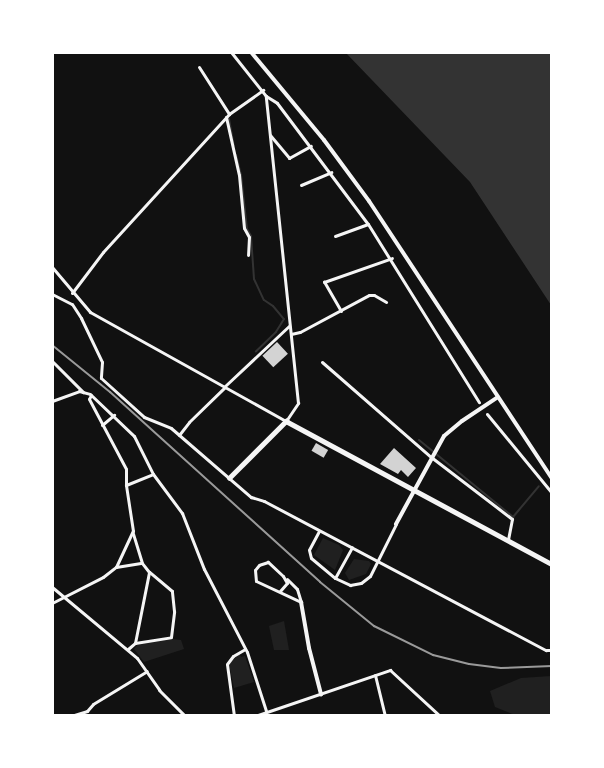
<!DOCTYPE html>
<html>
<head>
<meta charset="utf-8">
<style>
	body { margin:0 }
	#map { position:relative; width:604px; height:768px; overflow:hidden; background:#111; font-family:Montserrat,sans-serif }
	div>[style] { position:absolute }
	[style*='--x'] { left:calc(var(--x)*1px); top:calc(var(--y)*1px); width:calc(var(--w)*1px); rotate:calc(var(--a)*1deg) }
	.green>* { inset:0; background:#202020 }
	.water>* { inset:0; background:#333 }
	.stream>* { height:2px; margin:-1px; padding:0 1px; transform-origin:1px; border-radius:1px; background:#333 }
	.building>* { inset:0; background:#d3d3d3; transform-origin:0 0 }
	.minor>* { height:3px; margin:-1.5px; padding:0 1.5px; transform-origin:1.5px; border-radius:1.5px; background:#f5f5f5 }
	.tertiary>* { height:4px; margin:-2px; padding:0 2px; transform-origin:2px; border-radius:2px; background:#f5f5f5 }
	.secondary>* { height:4.5px; margin:-2.25px; padding:0 2.25px; transform-origin:2.25px; border-radius:2.25px; background:#f5f5f5 }
	.rail>* { height:2px; margin:-1px; padding:0 1px; transform-origin:1px; border-radius:1px; background:#9a9a9a }
	span { translate:-50% -50%; white-space:nowrap; text-align:center; line-height:1.15; -webkit-text-stroke:6px #fff; paint-order:stroke }
	.frame { position:absolute; inset:0; border:54px solid #fff; pointer-events:none }
</style>
</head>
<body>
<div id="map">
	<div class="green">
		<div style="clip-path:polygon(323px 538px,339px 545px,343px 550px,335px 570px,314px 555px)"></div>
		<div style="clip-path:polygon(354px 559px,369px 561px,371px 564px,366px 574px,349px 580px,345px 573px)"></div>
		<div style="clip-path:polygon(284px 621px,289px 650px,274px 650px,269px 626px)"></div>
		<div style="clip-path:polygon(173px 639px,181px 640px,184px 649px,144px 662px,134px 649px,137px 645px)"></div>
		<div style="clip-path:polygon(239px 653px,241px 657px,245px 656px,254px 682px,234px 688px,229px 664px)"></div>
		<div style="clip-path:polygon(551px 676px,551px 715px,515px 715px,495px 707px,490px 691px,521px 678px)"></div>
	</div>
	<div class="water">
		<div style="clip-path:polygon(346px 53px,551px 53px,551px 305px,470px 182px)"></div>
	</div>
	<div class="stream">
		<div style="--x:229;--y:119;--w:27;--a:80"></div>
		<div style="--x:236;--y:155;--w:21;--a:76"></div>
		<div style="--x:241;--y:175;--w:54;--a:83.7"></div>
		<div style="--x:247;--y:229;--w:8;--a:60"></div>
		<div style="--x:251;--y:236;--w:43;--a:86"></div>
		<div style="--x:254;--y:279;--w:23;--a:65"></div>
		<div style="--x:264;--y:300;--w:11;--a:34"></div>
		<div style="--x:273;--y:306;--w:17;--a:50"></div>
		<div style="--x:284;--y:319;--w:15;--a:122"></div>
		<div style="--x:276;--y:332;--w:28;--a:136"></div>
		<div style="--x:419;--y:440;--w:122;--a:39.3"></div>
		<div style="--x:513;--y:517;--w:40;--a:-50"></div>
	</div>
	<div class="building">
		<div style="left:277px;top:342px;width:16px;height:20px;rotate:47deg"></div>
		<div style="left:316px;top:443px;width:14px;height:9px;rotate:30deg"></div>
		<div style="clip-path:polygon(394px 448px,416px 468px,408px 477px,401px 470px,398px 474px,380px 464px)"></div>
	</div>
	<div class="minor">
		<div style="--x:231;--y:52;--w:56;--a:51.5"></div>
		<div style="--x:266;--y:96;--w:13;--a:32"></div>
		<div style="--x:277;--y:103;--w:151;--a:53.1"></div>
		<div style="--x:368;--y:224;--w:210;--a:58.1"></div>
		<div style="--x:199;--y:67;--w:56;--a:57.4"></div>
		<div style="--x:226;--y:117;--w:59;--a:77.4"></div>
		<div style="--x:239;--y:175;--w:53;--a:84.6"></div>
		<div style="--x:244;--y:228;--w:10;--a:61"></div>
		<div style="--x:249;--y:237;--w:18;--a:93"></div>
		<div style="--x:270;--y:135;--w:30;--a:50"></div>
		<div style="--x:289;--y:158;--w:25;--a:-29"></div>
		<div style="--x:301;--y:185;--w:33;--a:-23"></div>
		<div style="--x:335;--y:236;--w:35;--a:-20"></div>
		<div style="--x:52;--y:267;--w:59;--a:49.8"></div>
		<div style="--x:90;--y:312;--w:224;--a:29.1"></div>
		<div style="--x:286;--y:421;--w:22;--a:-56"></div>
		<div style="--x:298;--y:403;--w:309;--a:-96"></div>
		<div style="--x:72;--y:293;--w:51;--a:-52.9"></div>
		<div style="--x:103;--y:252;--w:187;--a:-47.6"></div>
		<div style="--x:229;--y:114;--w:42;--a:-35.2"></div>
		<div style="--x:52;--y:294;--w:22;--a:27"></div>
		<div style="--x:72;--y:304;--w:17;--a:57"></div>
		<div style="--x:81;--y:318;--w:49;--a:64.5"></div>
		<div style="--x:102;--y:362;--w:16;--a:94"></div>
		<div style="--x:101;--y:378;--w:58;--a:42.2"></div>
		<div style="--x:144;--y:417;--w:29;--a:22"></div>
		<div style="--x:171;--y:428;--w:106;--a:40.8"></div>
		<div style="--x:251;--y:497;--w:14;--a:17"></div>
		<div style="--x:264;--y:501;--w:319;--a:27.9"></div>
		<div style="--x:546;--y:650;--w:6;--a:0"></div>
		<div style="--x:341;--y:311;--w:34;--a:-120"></div>
		<div style="--x:324;--y:282;--w:72;--a:-19.4"></div>
		<div style="--x:291;--y:334;--w:9;--a:-13"></div>
		<div style="--x:300;--y:332;--w:78;--a:-28.2"></div>
		<div style="--x:369;--y:295;--w:5;--a:0"></div>
		<div style="--x:374;--y:295;--w:14;--a:30"></div>
		<div style="--x:52;--y:361;--w:44;--a:45"></div>
		<div style="--x:322;--y:362;--w:145;--a:41.1"></div>
		<div style="--x:431;--y:457;--w:102;--a:37.4"></div>
		<div style="--x:512;--y:519;--w:21;--a:101"></div>
		<div style="--x:225;--y:386;--w:88;--a:-43.2"></div>
		<div style="--x:91;--y:395;--w:4;--a:117"></div>
		<div style="--x:89;--y:399;--w:79;--a:62.1"></div>
		<div style="--x:126;--y:469;--w:16;--a:90"></div>
		<div style="--x:52;--y:401;--w:29;--a:-20"></div>
		<div style="--x:79;--y:391;--w:11;--a:15"></div>
		<div style="--x:90;--y:394;--w:61;--a:43.7"></div>
		<div style="--x:134;--y:436;--w:42;--a:63.4"></div>
		<div style="--x:153;--y:474;--w:49;--a:53.4"></div>
		<div style="--x:182;--y:513;--w:60;--a:68.6"></div>
		<div style="--x:204;--y:569;--w:93;--a:62.6"></div>
		<div style="--x:247;--y:652;--w:62;--a:72.1"></div>
		<div style="--x:487;--y:414;--w:102;--a:50.6"></div>
		<div style="--x:102;--y:425;--w:16;--a:-40"></div>
		<div style="--x:179;--y:435;--w:16;--a:-52"></div>
		<div style="--x:189;--y:422;--w:50;--a:-44.2"></div>
		<div style="--x:319;--y:531;--w:21;--a:118"></div>
		<div style="--x:309;--y:550;--w:8;--a:76"></div>
		<div style="--x:311;--y:558;--w:31;--a:40"></div>
		<div style="--x:335;--y:578;--w:17;--a:25"></div>
		<div style="--x:350;--y:585;--w:11;--a:-10"></div>
		<div style="--x:361;--y:583;--w:11;--a:-38"></div>
		<div style="--x:370;--y:576;--w:58;--a:-63.4"></div>
		<div style="--x:116;--y:567;--w:25;--a:-9"></div>
		<div style="--x:335;--y:578;--w:35;--a:-61"></div>
		<div style="--x:287;--y:579;--w:14;--a:45"></div>
		<div style="--x:297;--y:589;--w:14;--a:73"></div>
		<div style="--x:52;--y:587;--w:111;--a:39.9"></div>
		<div style="--x:137;--y:658;--w:39;--a:55"></div>
		<div style="--x:159;--y:690;--w:37;--a:45"></div>
		<div style="--x:280;--y:591;--w:11;--a:-49"></div>
		<div style="--x:287;--y:583;--w:8;--a:-120"></div>
		<div style="--x:283;--y:576;--w:21;--a:-137"></div>
		<div style="--x:268;--y:562;--w:9;--a:162"></div>
		<div style="--x:259;--y:565;--w:6;--a:129"></div>
		<div style="--x:255;--y:570;--w:11;--a:85"></div>
		<div style="--x:256;--y:581;--w:50;--a:25"></div>
		<div style="--x:52;--y:603;--w:57;--a:-27"></div>
		<div style="--x:103;--y:577;--w:16;--a:-38"></div>
		<div style="--x:116;--y:567;--w:40;--a:-65"></div>
		<div style="--x:133;--y:531;--w:47;--a:-98.7"></div>
		<div style="--x:126;--y:485;--w:29;--a:-22"></div>
		<div style="--x:135;--y:643;--w:72;--a:-78.8"></div>
		<div style="--x:128;--y:649;--w:9;--a:-41"></div>
		<div style="--x:135;--y:643;--w:36;--a:-9"></div>
		<div style="--x:171;--y:637;--w:26;--a:-83"></div>
		<div style="--x:174;--y:611;--w:20;--a:-96"></div>
		<div style="--x:172;--y:591;--w:30;--a:-140"></div>
		<div style="--x:149;--y:572;--w:11;--a:-128"></div>
		<div style="--x:142;--y:563;--w:31;--a:-107"></div>
		<div style="--x:375;--y:675;--w:42;--a:76.3"></div>
		<div style="--x:71;--y:716;--w:17;--a:-17"></div>
		<div style="--x:87;--y:711;--w:9;--a:-49"></div>
		<div style="--x:93;--y:704;--w:63;--a:-31.4"></div>
		<div style="--x:234;--y:716;--w:52;--a:-97.7"></div>
		<div style="--x:227;--y:664;--w:10;--a:-53"></div>
		<div style="--x:233;--y:656;--w:14;--a:-30"></div>
		<div style="--x:255;--y:716;--w:143;--a:-18.8"></div>
		<div style="--x:390;--y:670;--w:68;--a:42.6"></div>
	</div>
	<div class="tertiary">
		<div style="--x:251;--y:52;--w:114;--a:50.3"></div>
		<div style="--x:324;--y:140;--w:76;--a:53.6"></div>
		<div style="--x:369;--y:201;--w:333;--a:56.6"></div>
		<div style="--x:396;--y:524;--w:100;--a:-61.4"></div>
		<div style="--x:444;--y:436;--w:23;--a:-40"></div>
		<div style="--x:462;--y:421;--w:43;--a:-33.7"></div>
		<div style="--x:301;--y:602;--w:47;--a:80.1"></div>
		<div style="--x:309;--y:648;--w:48;--a:75.4"></div>
	</div>
	<div class="secondary">
		<div style="--x:229;--y:478;--w:81;--a:-45"></div>
		<div style="--x:286;--y:421;--w:302;--a:28.3"></div>
	</div>
	<div class="rail">
		<div style="--x:52;--y:345;--w:75;--a:39"></div>
		<div style="--x:110;--y:392;--w:283;--a:42.1"></div>
		<div style="--x:320;--y:582;--w:70;--a:39.2"></div>
		<div style="--x:374;--y:626;--w:66;--a:26.2"></div>
		<div style="--x:433;--y:655;--w:37;--a:14"></div>
		<div style="--x:469;--y:664;--w:32;--a:7"></div>
		<div style="--x:501;--y:668;--w:51;--a:-2.2"></div>
	</div>
	<div class="frame"></div>
</div>
</body>
</html>
